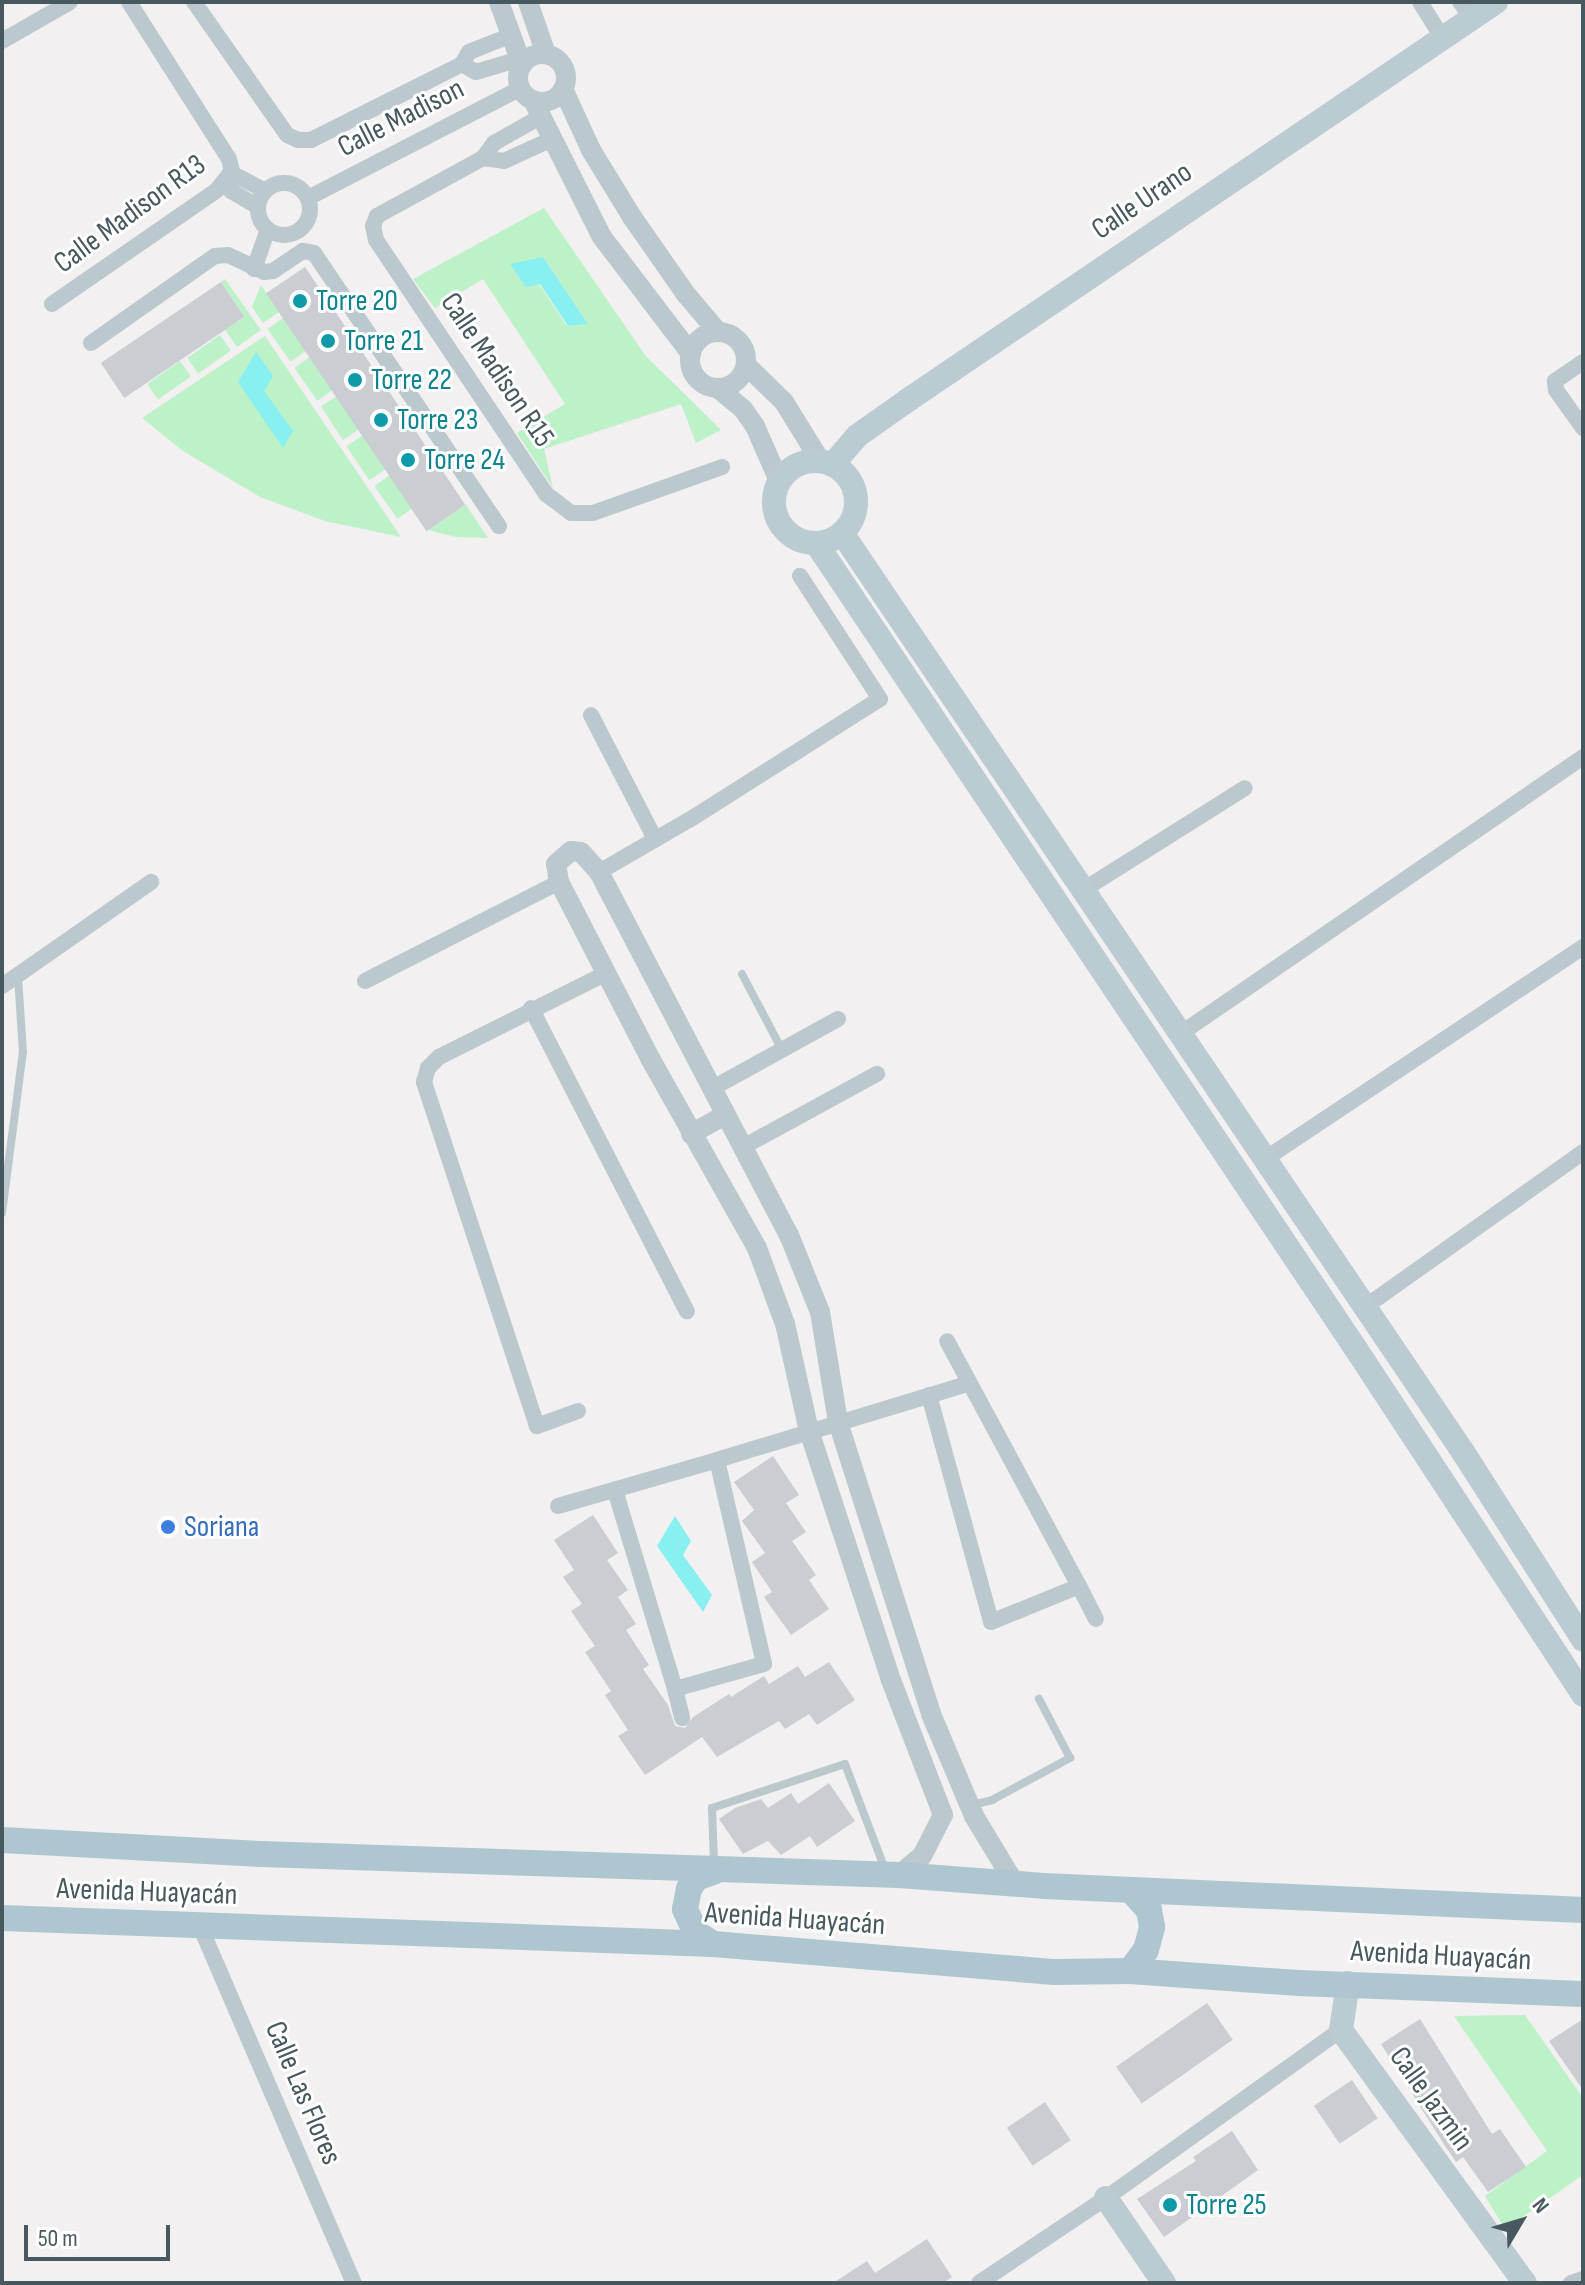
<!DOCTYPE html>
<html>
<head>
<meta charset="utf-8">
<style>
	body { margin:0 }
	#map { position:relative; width:1585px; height:2285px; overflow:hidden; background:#f2f0f0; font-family:"Sofia Sans Condensed",sans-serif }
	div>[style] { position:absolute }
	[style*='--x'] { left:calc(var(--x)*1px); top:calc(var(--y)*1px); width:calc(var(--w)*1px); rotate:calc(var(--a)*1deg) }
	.green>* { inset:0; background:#bdf1c7; transform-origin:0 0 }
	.water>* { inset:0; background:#88f0f0 }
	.building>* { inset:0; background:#caced3; transform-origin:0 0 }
	.service>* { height:8px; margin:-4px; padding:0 4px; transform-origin:4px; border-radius:4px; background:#bbc8cd }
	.minor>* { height:16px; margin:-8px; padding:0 8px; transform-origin:8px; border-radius:8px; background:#bbc8cd }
	.minor>.ring { margin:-8px; padding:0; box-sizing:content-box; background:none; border:16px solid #bbc8cd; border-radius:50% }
	.tertiary>* { height:20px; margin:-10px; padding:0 10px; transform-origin:10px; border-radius:10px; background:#bbc8cd }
	.tertiary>.ring { margin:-10px; padding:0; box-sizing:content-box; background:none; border:20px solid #bbc8cd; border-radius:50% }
	.secondary>* { height:24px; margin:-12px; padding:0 12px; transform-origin:12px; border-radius:12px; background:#bbcbd2 }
	.secondary>.ring { margin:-12px; padding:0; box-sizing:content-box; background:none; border:24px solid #bbcbd2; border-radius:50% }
	.primary>* { height:26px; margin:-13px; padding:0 13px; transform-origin:13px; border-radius:13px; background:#aec6d0 }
	.dots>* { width:22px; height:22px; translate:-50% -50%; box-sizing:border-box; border:4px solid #fff; border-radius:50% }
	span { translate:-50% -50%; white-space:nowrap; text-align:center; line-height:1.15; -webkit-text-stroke:6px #fff; paint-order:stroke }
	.street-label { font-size:30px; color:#47585e }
	.culture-label { font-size:30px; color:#0d838f }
	.left { translate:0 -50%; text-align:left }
	.shop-label { font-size:30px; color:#366cbe }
	.frame { position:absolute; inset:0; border:4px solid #47585e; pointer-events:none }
	.north { position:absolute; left:1481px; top:2181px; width:80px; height:80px; -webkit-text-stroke:6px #fff; paint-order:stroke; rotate:52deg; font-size:22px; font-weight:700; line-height:32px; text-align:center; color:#47585e }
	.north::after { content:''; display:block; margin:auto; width:28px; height:36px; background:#47585e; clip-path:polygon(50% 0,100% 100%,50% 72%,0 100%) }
	.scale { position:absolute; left:24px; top:2225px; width:146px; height:36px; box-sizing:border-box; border:4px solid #47585e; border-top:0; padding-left:10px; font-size:24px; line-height:28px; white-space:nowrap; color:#47585e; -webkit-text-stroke:6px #fff; paint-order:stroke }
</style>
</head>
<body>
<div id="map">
	<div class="green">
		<div style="clip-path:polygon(evenodd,544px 208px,645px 355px,721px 430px,696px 443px,681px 404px,544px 449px,553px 488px,517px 433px,565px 404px,483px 279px,435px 308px,413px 279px,544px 208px,543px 257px,588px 324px,587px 324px,567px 326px,539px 284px,543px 257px)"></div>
		<div style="clip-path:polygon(225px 279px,261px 330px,237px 347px,225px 330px,245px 317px,221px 282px)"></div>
		<div style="clip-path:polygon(261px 285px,279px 312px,263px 323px,252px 307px)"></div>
		<div style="left:283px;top:318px;width:40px;height:19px;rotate:55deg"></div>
		<div style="left:220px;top:335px;width:19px;height:40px;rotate:55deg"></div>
		<div style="clip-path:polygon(265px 336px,401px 537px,325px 521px,260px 497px,183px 451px,142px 418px)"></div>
		<div style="left:310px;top:357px;width:40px;height:19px;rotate:55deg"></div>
		<div style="left:180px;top:361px;width:19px;height:40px;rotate:55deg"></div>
		<div style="left:337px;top:396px;width:40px;height:19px;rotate:57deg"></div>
		<div style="left:363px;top:435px;width:41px;height:20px;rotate:56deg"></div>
		<div style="left:390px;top:475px;width:40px;height:19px;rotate:55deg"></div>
		<div style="clip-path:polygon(466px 505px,488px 538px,456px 537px,428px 530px)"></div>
		<div style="clip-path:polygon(1525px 2015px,1583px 2098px,1583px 2175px,1505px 2229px,1485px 2196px,1547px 2151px,1454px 2016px)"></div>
	</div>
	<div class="water">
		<div style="clip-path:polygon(543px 257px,588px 324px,568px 326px,540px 284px,526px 287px,510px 264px)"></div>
		<div style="clip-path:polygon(256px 352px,273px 376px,264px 391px,293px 431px,283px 448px,238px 382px)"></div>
		<div style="clip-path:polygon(675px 1516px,691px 1541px,683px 1555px,712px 1595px,703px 1612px,657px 1546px)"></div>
	</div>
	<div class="building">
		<div style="left:305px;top:267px;width:287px;height:47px;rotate:56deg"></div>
		<div style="left:221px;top:282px;width:42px;height:145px;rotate:56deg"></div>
		<div style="clip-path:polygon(773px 1456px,799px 1495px,786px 1503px,806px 1532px,792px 1541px,816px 1575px,809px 1580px,829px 1609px,791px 1635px,764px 1597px,772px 1592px,752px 1562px,765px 1553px,742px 1521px,754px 1510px,734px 1482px)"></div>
		<div style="clip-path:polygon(593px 1515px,618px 1553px,607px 1560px,628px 1590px,618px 1597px,636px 1624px,626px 1630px,649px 1665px,643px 1669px,668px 1705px,675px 1726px,685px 1728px,693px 1717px,729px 1694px,731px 1697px,764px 1676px,769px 1684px,798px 1666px,805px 1677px,829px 1662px,855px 1700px,817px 1725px,809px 1714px,785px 1729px,779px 1721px,717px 1757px,702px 1737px,645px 1775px,618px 1736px,628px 1730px,605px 1695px,611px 1691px,585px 1652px,595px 1646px,571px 1611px,582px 1604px,563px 1577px,574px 1570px,554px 1540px)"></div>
		<div style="clip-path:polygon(829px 1783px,855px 1821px,817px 1847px,810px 1836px,781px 1855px,768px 1841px,743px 1854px,719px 1819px,735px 1808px,761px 1799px,768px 1808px,791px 1793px,798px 1804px)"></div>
		<div style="left:1207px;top:2003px;width:45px;height:111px;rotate:55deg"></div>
		<div style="clip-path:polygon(1420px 2019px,1492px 2134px,1500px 2129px,1526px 2167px,1488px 2192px,1463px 2157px,1456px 2162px,1445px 2146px,1381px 2044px)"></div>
		<div style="clip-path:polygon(1583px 2019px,1583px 2090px,1549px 2041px)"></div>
		<div style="left:1352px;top:2080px;width:46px;height:46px;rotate:56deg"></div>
		<div style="left:1045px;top:2102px;width:46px;height:46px;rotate:56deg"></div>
		<div style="clip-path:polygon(1232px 2131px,1258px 2170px,1164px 2237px,1137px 2199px,1196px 2161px,1193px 2157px)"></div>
		<div style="clip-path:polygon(927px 2239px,952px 2277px,943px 2283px,833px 2283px,867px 2261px,875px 2273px)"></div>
	</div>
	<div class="service">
		<div style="--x:742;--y:974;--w:86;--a:62.2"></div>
		<div style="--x:2;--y:1213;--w:162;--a:-82.6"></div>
		<div style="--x:23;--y:1052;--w:75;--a:-93.8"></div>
		<div style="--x:971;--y:1805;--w:22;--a:-13"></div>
		<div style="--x:992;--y:1800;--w:89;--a:-28.3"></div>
		<div style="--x:1070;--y:1758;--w:67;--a:-117.7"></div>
		<div style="--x:714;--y:1863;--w:55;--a:-92.1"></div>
		<div style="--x:712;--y:1808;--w:140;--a:-18.3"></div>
		<div style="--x:845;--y:1764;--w:116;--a:69.2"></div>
	</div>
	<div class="minor">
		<div style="--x:194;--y:2;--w:162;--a:55"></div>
		<div style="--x:287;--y:135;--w:12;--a:24"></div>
		<div style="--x:298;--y:140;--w:13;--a:0"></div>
		<div style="--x:311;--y:140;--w:169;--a:-26.7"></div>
		<div style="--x:1420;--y:2;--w:44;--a:58.1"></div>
		<div style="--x:1460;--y:2;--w:20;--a:53"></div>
		<div style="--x:2;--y:41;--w:78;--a:-29.8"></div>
		<div style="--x:462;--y:64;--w:16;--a:30"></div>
		<div style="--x:476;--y:72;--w:46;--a:-16.5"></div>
		<div style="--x:462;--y:64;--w:14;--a:-60"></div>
		<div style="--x:469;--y:52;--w:46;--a:-21.6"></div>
		<div style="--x:540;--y:117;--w:53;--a:150.5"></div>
		<div style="--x:494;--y:143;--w:19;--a:126"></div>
		<div style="--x:483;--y:158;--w:121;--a:151.3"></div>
		<div style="--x:377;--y:216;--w:11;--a:112"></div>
		<div style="--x:373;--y:226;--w:14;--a:78"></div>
		<div style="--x:376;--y:240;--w:306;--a:56.2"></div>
		<div style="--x:546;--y:494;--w:31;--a:37"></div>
		<div style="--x:571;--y:513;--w:22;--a:0"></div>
		<div style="--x:593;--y:513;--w:137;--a:-19.6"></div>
		<div style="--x:483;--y:158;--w:21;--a:8"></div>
		<div style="--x:504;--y:161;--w:53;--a:-24.6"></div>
		<div class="ring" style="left:258px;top:183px;width:36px;height:36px"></div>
		<div style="--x:308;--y:198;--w:240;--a:-27.3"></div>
		<div style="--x:258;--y:207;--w:31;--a:-149"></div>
		<div style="--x:231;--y:191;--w:12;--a:-99"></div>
		<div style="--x:229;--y:179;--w:10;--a:-11"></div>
		<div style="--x:239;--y:177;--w:30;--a:28"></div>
		<div style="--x:254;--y:269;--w:42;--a:-70.7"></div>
		<div style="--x:52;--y:304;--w:201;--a:-34.6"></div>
		<div style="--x:217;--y:190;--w:24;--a:-52"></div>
		<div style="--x:232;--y:171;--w:12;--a:-104"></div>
		<div style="--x:229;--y:159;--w:186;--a:-122.5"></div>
		<div style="--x:91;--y:343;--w:151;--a:-35.1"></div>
		<div style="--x:215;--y:256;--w:13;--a:-4"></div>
		<div style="--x:228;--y:255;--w:40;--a:25"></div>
		<div style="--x:264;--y:272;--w:9;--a:-6"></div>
		<div style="--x:273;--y:271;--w:36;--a:-34"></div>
		<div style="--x:303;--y:251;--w:11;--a:10"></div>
		<div style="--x:314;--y:253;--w:330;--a:55.9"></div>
		<div style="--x:1583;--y:362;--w:34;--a:146"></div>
		<div style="--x:1555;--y:381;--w:9;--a:84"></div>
		<div style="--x:1556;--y:390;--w:47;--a:54.6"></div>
		<div style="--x:591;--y:715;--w:140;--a:62.7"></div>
		<div style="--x:599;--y:872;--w:110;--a:-30.1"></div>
		<div style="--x:694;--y:817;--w:220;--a:-32.4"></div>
		<div style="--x:880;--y:699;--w:147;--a:-123"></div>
		<div style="--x:1083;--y:890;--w:191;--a:-32.2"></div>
		<div style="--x:365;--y:981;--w:218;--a:-27"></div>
		<div style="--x:2;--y:986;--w:182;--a:-34.9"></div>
		<div style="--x:531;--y:1008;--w:341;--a:62.8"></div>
		<div style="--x:1180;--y:1034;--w:489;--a:-34.5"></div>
		<div style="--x:711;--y:1089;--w:145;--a:-28.9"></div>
		<div style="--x:741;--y:1148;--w:155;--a:-28.6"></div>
		<div style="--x:1265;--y:1159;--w:382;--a:-33.7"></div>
		<div style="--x:1365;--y:1307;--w:267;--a:-35.4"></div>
		<div style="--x:929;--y:1395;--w:235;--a:74.7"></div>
		<div style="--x:991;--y:1622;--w:95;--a:-22.2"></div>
		<div style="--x:1079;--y:1586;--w:278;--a:-118.3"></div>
		<div style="--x:578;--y:1411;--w:44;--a:159.9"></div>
		<div style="--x:537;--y:1426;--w:362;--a:-108.2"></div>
		<div style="--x:424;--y:1082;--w:15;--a:-74"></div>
		<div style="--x:428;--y:1068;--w:16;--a:-45"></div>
		<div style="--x:439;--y:1057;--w:186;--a:-26.6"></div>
		<div style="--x:717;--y:1460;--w:264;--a:-16.9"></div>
		<div style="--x:558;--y:1506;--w:166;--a:-16.1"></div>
		<div style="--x:717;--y:1460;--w:209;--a:77"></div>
		<div style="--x:764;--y:1664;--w:92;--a:164.3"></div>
		<div style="--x:675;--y:1689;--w:208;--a:-106.8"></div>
		<div style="--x:1079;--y:1586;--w:37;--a:63"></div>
		<div style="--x:675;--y:1689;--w:30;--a:76"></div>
		<div style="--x:200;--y:1926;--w:389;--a:66.7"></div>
		<div style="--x:979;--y:2283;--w:153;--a:-33.8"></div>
		<div style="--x:1106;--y:2198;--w:289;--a:-35.6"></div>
		<div style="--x:1571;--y:2283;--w:13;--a:-18"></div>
	</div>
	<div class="tertiary">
		<div style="--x:499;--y:2;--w:67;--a:69.9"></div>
		<div style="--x:528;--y:2;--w:55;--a:70.9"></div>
		<div class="ring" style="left:518px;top:54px;width:28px;height:28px"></div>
		<div style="--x:563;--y:89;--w:67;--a:65.3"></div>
		<div style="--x:591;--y:150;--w:79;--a:58.5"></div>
		<div style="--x:632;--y:217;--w:93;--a:55.1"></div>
		<div style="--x:685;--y:293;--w:51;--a:49.8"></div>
		<div style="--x:533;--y:100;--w:153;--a:63.3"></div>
		<div style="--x:602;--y:237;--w:147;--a:52.7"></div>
		<div class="ring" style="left:690px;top:332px;width:36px;height:36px"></div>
		<div style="--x:746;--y:365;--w:53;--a:44.2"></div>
		<div style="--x:784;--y:402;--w:70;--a:58.3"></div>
		<div style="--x:719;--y:389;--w:31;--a:40"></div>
		<div style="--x:743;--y:409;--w:21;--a:55"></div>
		<div style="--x:755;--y:426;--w:60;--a:66.4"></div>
		<div style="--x:691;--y:1134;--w:39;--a:-29"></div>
		<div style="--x:899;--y:1875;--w:30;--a:-40"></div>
		<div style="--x:922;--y:1856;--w:46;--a:-62.9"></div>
		<div style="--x:943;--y:1815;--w:145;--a:-111.1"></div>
		<div style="--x:891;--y:1680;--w:262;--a:-108.2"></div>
		<div style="--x:809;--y:1431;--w:110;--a:-102.6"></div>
		<div style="--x:785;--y:1324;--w:81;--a:-110.2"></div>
		<div style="--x:757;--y:1248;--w:216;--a:-119.4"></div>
		<div style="--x:651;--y:1060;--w:200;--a:-117.3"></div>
		<div style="--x:559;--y:882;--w:18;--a:-99"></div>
		<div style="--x:556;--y:864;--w:20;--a:-41"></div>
		<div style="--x:571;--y:851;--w:10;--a:6"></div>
		<div style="--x:581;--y:852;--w:27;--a:48"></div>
		<div style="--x:599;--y:872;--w:410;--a:62.4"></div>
		<div style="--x:789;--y:1235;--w:83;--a:68.1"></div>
		<div style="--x:820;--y:1312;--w:111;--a:80.7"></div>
		<div style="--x:838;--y:1422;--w:306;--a:72.3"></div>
		<div style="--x:931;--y:1714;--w:111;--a:67.1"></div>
		<div style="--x:974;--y:1816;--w:79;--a:58.9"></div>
	</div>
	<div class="secondary">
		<div class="ring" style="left:774px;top:461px;width:58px;height:58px"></div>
		<div style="--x:832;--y:465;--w:38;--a:-49"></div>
		<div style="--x:857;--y:436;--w:62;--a:-35.2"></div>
		<div style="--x:908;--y:400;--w:710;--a:-34.09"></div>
		<div style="--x:842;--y:533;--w:1109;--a:55.95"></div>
		<div style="--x:1463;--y:1452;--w:223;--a:57.4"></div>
		<div style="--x:816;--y:543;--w:970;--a:56.18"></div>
		<div style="--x:1356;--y:1349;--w:414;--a:56.7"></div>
		<div style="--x:1348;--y:1983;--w:48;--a:98.5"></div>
		<div style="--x:1341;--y:2030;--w:313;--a:54"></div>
		<div style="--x:1106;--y:2198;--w:103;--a:55.7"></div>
	</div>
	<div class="primary">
		<div style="--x:2;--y:1840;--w:259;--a:3.1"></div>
		<div style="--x:261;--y:1854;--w:638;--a:1.89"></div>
		<div style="--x:899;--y:1875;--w:145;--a:4.3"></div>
		<div style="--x:1044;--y:1886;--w:540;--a:2.55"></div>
		<div style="--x:2;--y:1918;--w:711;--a:2.09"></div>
		<div style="--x:713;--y:1944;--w:343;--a:4.7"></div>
		<div style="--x:1055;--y:1972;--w:75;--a:-0.8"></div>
		<div style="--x:1130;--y:1971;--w:169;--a:4.1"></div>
		<div style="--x:1299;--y:1983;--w:284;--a:2.2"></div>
		<div style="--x:713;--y:1944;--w:20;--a:-147"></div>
		<div style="--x:696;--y:1933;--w:26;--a:-115"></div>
		<div style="--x:685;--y:1909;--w:20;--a:-79"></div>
		<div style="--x:689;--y:1889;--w:13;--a:-58"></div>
		<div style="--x:696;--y:1878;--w:20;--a:-20"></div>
		<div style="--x:1130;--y:1971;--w:26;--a:-53"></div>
		<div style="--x:1146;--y:1950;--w:24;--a:-75"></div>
		<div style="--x:1152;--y:1927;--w:17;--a:-100"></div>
		<div style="--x:1149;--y:1910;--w:27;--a:-132"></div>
	</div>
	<div class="dots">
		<div style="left:300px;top:301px;background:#0f9aa8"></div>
		<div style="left:328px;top:341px;background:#0f9aa8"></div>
		<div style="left:355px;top:380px;background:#0f9aa8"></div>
		<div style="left:381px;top:420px;background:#0f9aa8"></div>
		<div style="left:408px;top:460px;background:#0f9aa8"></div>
		<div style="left:168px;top:1527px;background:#3f7fe0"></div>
		<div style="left:1170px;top:2205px;background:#0f9aa8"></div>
	</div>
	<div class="street-label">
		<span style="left:401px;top:118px;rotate:-27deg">Calle Madison</span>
		<span style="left:1142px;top:201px;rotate:-34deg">Calle Urano</span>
		<span style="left:130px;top:214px;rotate:-36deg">Calle Madison R13</span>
		<span style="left:497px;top:370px;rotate:56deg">Calle Madison R15</span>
		<span style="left:147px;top:1892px;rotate:2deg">Avenida Huayacán</span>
		<span style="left:795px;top:1919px;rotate:4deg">Avenida Huayacán</span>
		<span style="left:1441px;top:1956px;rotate:3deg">Avenida Huayacán</span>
		<span style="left:303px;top:2093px;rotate:67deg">Calle Las Flores</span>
		<span style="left:1431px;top:2099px;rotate:54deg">Calle Jazmin</span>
	</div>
	<div class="culture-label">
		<span class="left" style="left:316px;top:301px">Torre 20</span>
		<span class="left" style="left:344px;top:341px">Torre 21</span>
		<span class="left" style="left:371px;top:380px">Torre 22</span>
		<span class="left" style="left:397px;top:420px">Torre 23</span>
		<span class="left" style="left:424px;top:460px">Torre 24</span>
		<span class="left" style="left:1186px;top:2205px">Torre 25</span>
	</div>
	<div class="shop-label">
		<span class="left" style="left:184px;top:1527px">Soriana</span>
	</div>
	<div class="frame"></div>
	<div class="north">N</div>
	<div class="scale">50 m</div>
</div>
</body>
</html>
